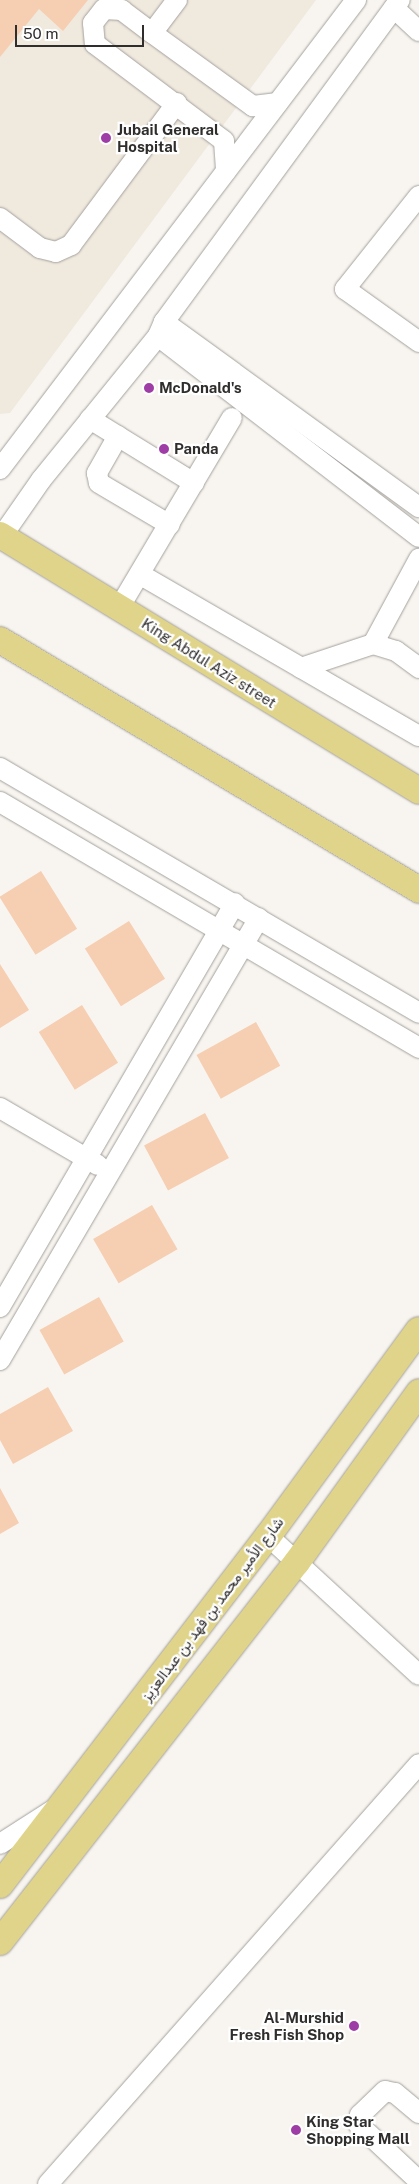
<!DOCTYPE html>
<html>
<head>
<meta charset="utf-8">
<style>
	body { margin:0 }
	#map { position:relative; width:419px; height:2184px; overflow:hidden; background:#f8f5f0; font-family:"Public Sans",Vazirmatn,sans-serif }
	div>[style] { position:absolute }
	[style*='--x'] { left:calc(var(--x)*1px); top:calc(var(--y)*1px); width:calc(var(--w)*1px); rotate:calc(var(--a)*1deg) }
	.built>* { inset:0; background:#f0e9de }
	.building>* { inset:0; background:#f6ceb2; transform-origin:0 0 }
	.roads { filter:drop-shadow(0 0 1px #a4a19d) drop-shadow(0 0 1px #a4a19d) }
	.minor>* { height:20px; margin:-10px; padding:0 10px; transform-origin:10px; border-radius:10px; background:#fff }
	.major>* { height:26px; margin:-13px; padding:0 13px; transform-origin:13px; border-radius:13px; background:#dfd48a }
	.dots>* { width:14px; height:14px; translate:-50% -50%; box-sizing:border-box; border:2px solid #fff; border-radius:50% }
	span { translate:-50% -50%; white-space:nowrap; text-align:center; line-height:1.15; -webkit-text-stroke:4.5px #fff; paint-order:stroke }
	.poi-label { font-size:15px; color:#302e2d; font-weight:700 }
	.left { translate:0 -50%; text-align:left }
	.right { translate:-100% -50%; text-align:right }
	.street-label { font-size:15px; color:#302e2d }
	.scale { position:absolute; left:15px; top:25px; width:129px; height:22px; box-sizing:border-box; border:2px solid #302e2d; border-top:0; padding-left:6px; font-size:15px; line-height:18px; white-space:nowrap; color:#302e2d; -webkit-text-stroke:4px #fff; paint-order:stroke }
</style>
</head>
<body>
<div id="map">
	<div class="built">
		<div style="clip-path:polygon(0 0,316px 0,10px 413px,0 414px)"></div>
	</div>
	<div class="building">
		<div style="clip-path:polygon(0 0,88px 0,63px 31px,39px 9px,0 57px)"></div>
		<div style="left:41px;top:871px;width:68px;height:49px;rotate:58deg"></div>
		<div style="left:129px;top:921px;width:68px;height:52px;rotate:58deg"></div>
		<div style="clip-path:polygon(0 964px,29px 1010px,0 1028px)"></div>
		<div style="left:82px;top:1005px;width:68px;height:51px;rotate:58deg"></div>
		<div style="left:256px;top:1022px;width:50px;height:68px;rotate:61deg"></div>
		<div style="left:205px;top:1113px;width:51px;height:69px;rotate:62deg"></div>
		<div style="left:152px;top:1205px;width:51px;height:68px;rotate:60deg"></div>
		<div style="left:99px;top:1297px;width:51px;height:68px;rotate:61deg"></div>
		<div style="clip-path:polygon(48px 1387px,73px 1431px,13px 1464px,0 1440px,0 1414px)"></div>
		<div style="clip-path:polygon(0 1488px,19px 1523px,0 1534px)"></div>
	</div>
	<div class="roads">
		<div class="minor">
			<div style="--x:177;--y:0;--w:41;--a:127.1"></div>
			<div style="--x:152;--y:33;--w:125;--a:35.9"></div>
			<div style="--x:253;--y:106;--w:25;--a:-7"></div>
			<div style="--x:394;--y:8;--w:34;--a:43"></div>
			<div style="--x:152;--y:33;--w:38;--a:-143"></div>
			<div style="--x:122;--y:10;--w:18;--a:-177"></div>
			<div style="--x:104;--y:9;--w:18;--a:128"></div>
			<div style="--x:93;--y:23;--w:21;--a:85"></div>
			<div style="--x:95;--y:44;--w:161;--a:36.9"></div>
			<div style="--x:224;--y:141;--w:30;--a:86"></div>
			<div style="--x:419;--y:196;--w:119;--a:128.5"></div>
			<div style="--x:345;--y:289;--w:91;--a:35.6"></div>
			<div style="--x:0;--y:218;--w:50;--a:36.9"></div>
			<div style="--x:40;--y:248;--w:16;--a:14"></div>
			<div style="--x:56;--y:252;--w:17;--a:-25"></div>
			<div style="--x:71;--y:245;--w:177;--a:-53.3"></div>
			<div style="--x:164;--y:322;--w:315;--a:36"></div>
			<div style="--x:158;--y:336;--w:329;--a:37.6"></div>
			<div style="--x:90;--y:419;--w:122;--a:31.6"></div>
			<div style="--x:118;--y:436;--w:43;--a:119.6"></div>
			<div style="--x:97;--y:473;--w:10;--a:79"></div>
			<div style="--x:99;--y:483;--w:82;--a:30.6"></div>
			<div style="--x:0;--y:469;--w:589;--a:-52.8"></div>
			<div style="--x:0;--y:539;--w:72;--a:-55.2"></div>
			<div style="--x:41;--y:480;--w:186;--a:-50.9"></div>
			<div style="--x:158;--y:336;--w:15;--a:-67"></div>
			<div style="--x:164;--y:322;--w:399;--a:-53.8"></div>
			<div style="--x:141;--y:575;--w:321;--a:30.1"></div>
			<div style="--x:119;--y:608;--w:221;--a:-59.3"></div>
			<div style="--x:373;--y:644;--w:97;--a:-61.6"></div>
			<div style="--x:301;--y:668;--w:76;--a:-18.4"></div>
			<div style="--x:373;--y:644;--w:24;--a:17"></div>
			<div style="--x:396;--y:651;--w:29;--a:36"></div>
			<div style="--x:0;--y:768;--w:485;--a:30.3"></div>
			<div style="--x:0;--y:802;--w:486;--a:30.4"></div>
			<div style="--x:0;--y:1108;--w:113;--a:30.2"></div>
			<div style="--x:0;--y:1307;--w:467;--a:-59.8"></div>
			<div style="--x:0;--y:1360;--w:512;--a:-59.63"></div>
			<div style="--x:268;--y:1536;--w:205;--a:42.6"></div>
			<div style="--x:0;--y:1844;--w:63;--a:-32.7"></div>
			<div style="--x:419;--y:2113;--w:31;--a:-140"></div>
			<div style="--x:395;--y:2093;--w:10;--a:-169"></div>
			<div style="--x:385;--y:2091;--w:35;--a:136"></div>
			<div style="--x:360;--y:2115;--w:9;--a:103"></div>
			<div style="--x:358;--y:2124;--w:83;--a:43.1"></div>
			<div style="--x:48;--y:2184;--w:560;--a:-48.54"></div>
		</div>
		<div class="major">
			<div style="--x:0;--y:535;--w:491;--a:31.4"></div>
			<div style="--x:0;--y:640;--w:488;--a:30.8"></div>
			<div style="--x:0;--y:1885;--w:440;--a:-52.5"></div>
			<div style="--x:268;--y:1536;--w:255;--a:-53.8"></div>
			<div style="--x:0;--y:1942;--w:482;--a:-52"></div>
			<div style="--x:297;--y:1562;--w:209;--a:-54.3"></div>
		</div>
	</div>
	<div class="dots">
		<div style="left:106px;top:138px;background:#9e3da5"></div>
		<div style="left:149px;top:388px;background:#9e3da5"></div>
		<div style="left:164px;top:449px;background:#9e3da5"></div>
		<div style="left:354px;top:2026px;background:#9e3da5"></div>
		<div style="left:296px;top:2130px;background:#9e3da5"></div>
	</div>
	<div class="poi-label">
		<span class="left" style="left:117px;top:138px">Jubail General<br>Hospital</span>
		<span class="left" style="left:159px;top:388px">McDonald's</span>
		<span class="left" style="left:174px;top:449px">Panda</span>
		<span class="right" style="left:344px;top:2026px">Al-Murshid<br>Fresh Fish Shop</span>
		<span class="left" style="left:306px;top:2130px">King Star<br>Shopping Mall</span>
	</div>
	<div class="street-label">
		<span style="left:209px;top:663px;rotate:32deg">King Abdul Aziz street</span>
		<span style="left:212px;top:1609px;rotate:-53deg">شارع الأمير محمد بن فهد بن عبدالعزيز</span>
	</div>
	<div class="scale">50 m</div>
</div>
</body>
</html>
